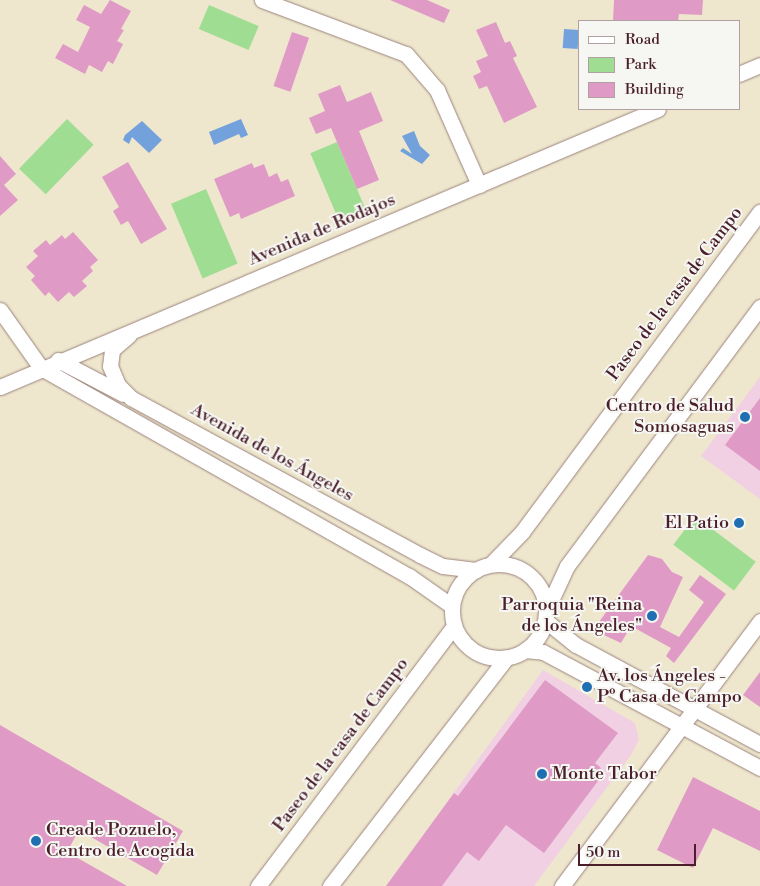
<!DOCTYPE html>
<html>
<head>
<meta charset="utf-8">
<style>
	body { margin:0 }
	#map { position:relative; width:760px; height:886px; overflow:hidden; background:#eee7ce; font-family:"Libre Bodoni",serif }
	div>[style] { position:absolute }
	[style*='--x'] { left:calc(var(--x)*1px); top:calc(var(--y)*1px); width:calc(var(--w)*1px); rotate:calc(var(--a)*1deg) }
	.built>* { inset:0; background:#f1d0e3 }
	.green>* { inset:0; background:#9fdd92; transform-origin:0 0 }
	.water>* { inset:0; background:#73a1dc; transform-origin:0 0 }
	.building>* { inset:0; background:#df9bc5; transform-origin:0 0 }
	.roads { filter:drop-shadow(0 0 1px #9c837c) drop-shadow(0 0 1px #9c837c) }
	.minor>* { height:15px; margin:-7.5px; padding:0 7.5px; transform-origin:7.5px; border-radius:7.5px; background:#fff }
	.minor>.ring { margin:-7.5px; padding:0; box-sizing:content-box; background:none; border:15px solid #fff; border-radius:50% }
	.dots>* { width:14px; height:14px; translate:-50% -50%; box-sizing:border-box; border:2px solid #f6f6f2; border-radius:50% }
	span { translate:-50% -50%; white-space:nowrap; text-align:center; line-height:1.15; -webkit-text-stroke:4px #f6f6f2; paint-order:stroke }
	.street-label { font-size:18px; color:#4a1f2b }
	.poi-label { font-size:18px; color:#4a1f2b }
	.right { translate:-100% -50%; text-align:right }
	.left { translate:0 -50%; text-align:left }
	.legend { position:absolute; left:578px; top:20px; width:162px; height:90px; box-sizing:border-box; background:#f6f6f2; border:1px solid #b1a0a2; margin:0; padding:6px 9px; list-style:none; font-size:15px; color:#4a1f2b }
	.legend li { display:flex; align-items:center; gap:10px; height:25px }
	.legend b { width:25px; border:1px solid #b1a0a2 }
	.scale { position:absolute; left:578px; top:844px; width:118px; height:22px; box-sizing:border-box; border:2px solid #4a1f2b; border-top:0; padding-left:6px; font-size:15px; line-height:18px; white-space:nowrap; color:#4a1f2b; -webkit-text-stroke:4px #f6f6f2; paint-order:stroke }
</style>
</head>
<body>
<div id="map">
	<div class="built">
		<div style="clip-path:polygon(760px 377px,760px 499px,701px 456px)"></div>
		<div style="clip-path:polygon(543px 670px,635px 723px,639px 740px,631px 755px,534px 886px,386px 886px)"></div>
	</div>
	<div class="green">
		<div style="left:209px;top:5px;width:54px;height:26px;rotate:23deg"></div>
		<div style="left:67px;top:119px;width:37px;height:69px;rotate:44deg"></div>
		<div style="left:337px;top:142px;width:75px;height:29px;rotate:67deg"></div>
		<div style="left:206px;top:189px;width:81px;height:38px;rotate:67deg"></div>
		<div style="left:695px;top:516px;width:76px;height:36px;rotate:37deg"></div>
	</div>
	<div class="water">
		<div style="left:564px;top:29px;width:15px;height:19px;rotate:4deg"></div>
		<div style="clip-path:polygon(241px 119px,248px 135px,241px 138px,239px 134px,214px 145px,209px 132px)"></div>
		<div style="clip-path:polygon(142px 121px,162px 140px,149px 153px,132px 137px,129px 144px,123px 140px,125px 135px)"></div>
		<div style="clip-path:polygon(414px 131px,420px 146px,430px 155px,422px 164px,400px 151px,403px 148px,412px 154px,402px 136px)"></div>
	</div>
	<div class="building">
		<div style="clip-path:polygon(110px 0,131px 11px,121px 29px,124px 30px,117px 41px,123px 44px,113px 64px,108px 61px,102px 72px,89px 65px,85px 74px,55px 58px,63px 44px,78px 52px,90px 27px,76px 20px,84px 5px,101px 14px)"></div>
		<div style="clip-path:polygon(390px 0,427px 0,450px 10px,444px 23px)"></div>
		<div style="clip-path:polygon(614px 0,703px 0,702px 15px,679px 14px,678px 21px,613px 21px)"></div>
		<div style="clip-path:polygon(496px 22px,505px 43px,510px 41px,517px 56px,513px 58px,537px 107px,504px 123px,487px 86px,479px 89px,473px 76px,481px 72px,476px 61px,488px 56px,476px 30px)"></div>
		<div style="left:292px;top:32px;width:18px;height:57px;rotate:19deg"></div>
		<div style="clip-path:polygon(340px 85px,347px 102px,371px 92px,383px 121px,359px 131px,379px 180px,357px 189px,331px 128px,316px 134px,309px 118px,325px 111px,318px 94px)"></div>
		<div style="clip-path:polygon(0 156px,16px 174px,4px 185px,18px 200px,0 216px)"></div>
		<div style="clip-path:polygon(128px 162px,167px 229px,141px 244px,128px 221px,121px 225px,113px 211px,119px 207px,102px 177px)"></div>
		<div style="clip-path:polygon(252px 163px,254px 168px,264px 164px,269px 177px,277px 173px,281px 182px,288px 179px,295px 196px,241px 219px,239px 213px,230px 217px,214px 179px)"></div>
		<div style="clip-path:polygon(73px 232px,98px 260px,90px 267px,93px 271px,82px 281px,87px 286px,74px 297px,69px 292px,58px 302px,49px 292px,45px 296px,31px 280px,35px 276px,26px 267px,38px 256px,33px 251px,46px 240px,50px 245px,62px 235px,65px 239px)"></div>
		<div style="clip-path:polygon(760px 398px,760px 471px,725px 445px)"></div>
		<div style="clip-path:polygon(648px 555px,662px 559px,672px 572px,683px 577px,660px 627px,679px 637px,704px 602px,689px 590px,700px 575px,726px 594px,674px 663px,666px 656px,671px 648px,631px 626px,621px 643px,593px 630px)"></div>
		<div style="clip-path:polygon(760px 672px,760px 707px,743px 695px)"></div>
		<div style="clip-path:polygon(545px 680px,618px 733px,595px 763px,601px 768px,597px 773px,601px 777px,544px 853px,506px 825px,479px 861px,467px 852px,442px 886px,386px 886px,454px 793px,458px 796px)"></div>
		<div style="clip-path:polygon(0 725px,183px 831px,157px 875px,79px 830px,67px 852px,127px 886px,0 886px)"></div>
		<div style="clip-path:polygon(693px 777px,760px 811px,760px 851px,713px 828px,693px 868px,657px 850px)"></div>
	</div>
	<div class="roads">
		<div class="minor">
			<div style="--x:262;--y:0;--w:154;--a:20.6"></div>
			<div style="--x:406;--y:54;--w:48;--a:49.3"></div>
			<div style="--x:437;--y:90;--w:104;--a:66.1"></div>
			<div style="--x:739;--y:74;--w:23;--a:-23"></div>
			<div style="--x:0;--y:310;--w:71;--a:54.7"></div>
			<div style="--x:41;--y:368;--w:423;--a:29.5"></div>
			<div style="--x:409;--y:576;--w:52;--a:34.9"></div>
			<div style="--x:129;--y:335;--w:23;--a:139"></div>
			<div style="--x:112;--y:350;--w:16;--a:97"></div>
			<div style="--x:110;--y:366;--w:21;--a:67"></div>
			<div style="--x:118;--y:385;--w:18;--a:45"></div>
			<div style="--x:131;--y:398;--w:329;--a:28.5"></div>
			<div style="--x:420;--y:555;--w:25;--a:26"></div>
			<div style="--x:443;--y:566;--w:33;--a:7"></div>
			<div style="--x:58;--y:360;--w:73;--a:27.6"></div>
			<div style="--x:0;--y:387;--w:714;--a:-22.9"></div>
			<div class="ring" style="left:452px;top:564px;width:79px;height:79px"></div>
			<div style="--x:491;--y:564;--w:45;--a:-45.9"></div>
			<div style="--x:522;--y:532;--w:399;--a:-53.4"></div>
			<div style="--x:547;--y:609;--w:47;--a:-65.1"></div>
			<div style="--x:567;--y:566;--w:323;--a:-53.3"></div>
			<div style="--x:546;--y:621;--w:38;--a:39"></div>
			<div style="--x:576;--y:645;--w:209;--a:28.3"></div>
			<div style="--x:525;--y:650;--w:18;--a:6"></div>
			<div style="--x:543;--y:652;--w:246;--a:28.1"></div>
			<div style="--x:258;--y:886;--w:326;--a:-53"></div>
			<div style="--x:330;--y:886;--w:288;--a:-52.3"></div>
			<div style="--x:562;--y:886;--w:331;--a:-53.2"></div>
		</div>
	</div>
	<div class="dots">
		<div style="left:745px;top:417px;background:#1f6fb2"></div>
		<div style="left:739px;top:523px;background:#1f6fb2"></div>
		<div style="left:652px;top:616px;background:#1f6fb2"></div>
		<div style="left:587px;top:687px;background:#1f6fb2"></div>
		<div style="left:542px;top:774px;background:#1f6fb2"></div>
		<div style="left:36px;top:841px;background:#1f6fb2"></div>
	</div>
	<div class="street-label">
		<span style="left:322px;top:230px;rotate:-23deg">Avenida de Rodajos</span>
		<span style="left:675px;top:294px;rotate:-53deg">Paseo de la casa de Campo</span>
		<span style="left:272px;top:453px;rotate:29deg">Avenida de los Ángeles</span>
		<span style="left:341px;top:745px;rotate:-53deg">Paseo de la casa de Campo</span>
	</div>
	<div class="poi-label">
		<span class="right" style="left:734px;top:417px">Centro de Salud<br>Somosaguas</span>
		<span class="right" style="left:729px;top:523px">El Patio</span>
		<span class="right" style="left:642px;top:616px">Parroquia "Reina<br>de los Ángeles"</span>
		<span class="left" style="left:597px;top:687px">Av. los Ángeles -<br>Pº Casa de Campo</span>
		<span class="left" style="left:552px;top:774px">Monte Tabor</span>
		<span class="left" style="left:46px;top:841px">Creade Pozuelo,<br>Centro de Acogida</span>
	</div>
	<ul class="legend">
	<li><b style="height:6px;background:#fff"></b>Road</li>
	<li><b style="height:14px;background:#9fdd92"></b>Park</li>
	<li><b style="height:14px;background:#df9bc5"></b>Building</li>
	</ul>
	<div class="scale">50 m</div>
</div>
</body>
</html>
